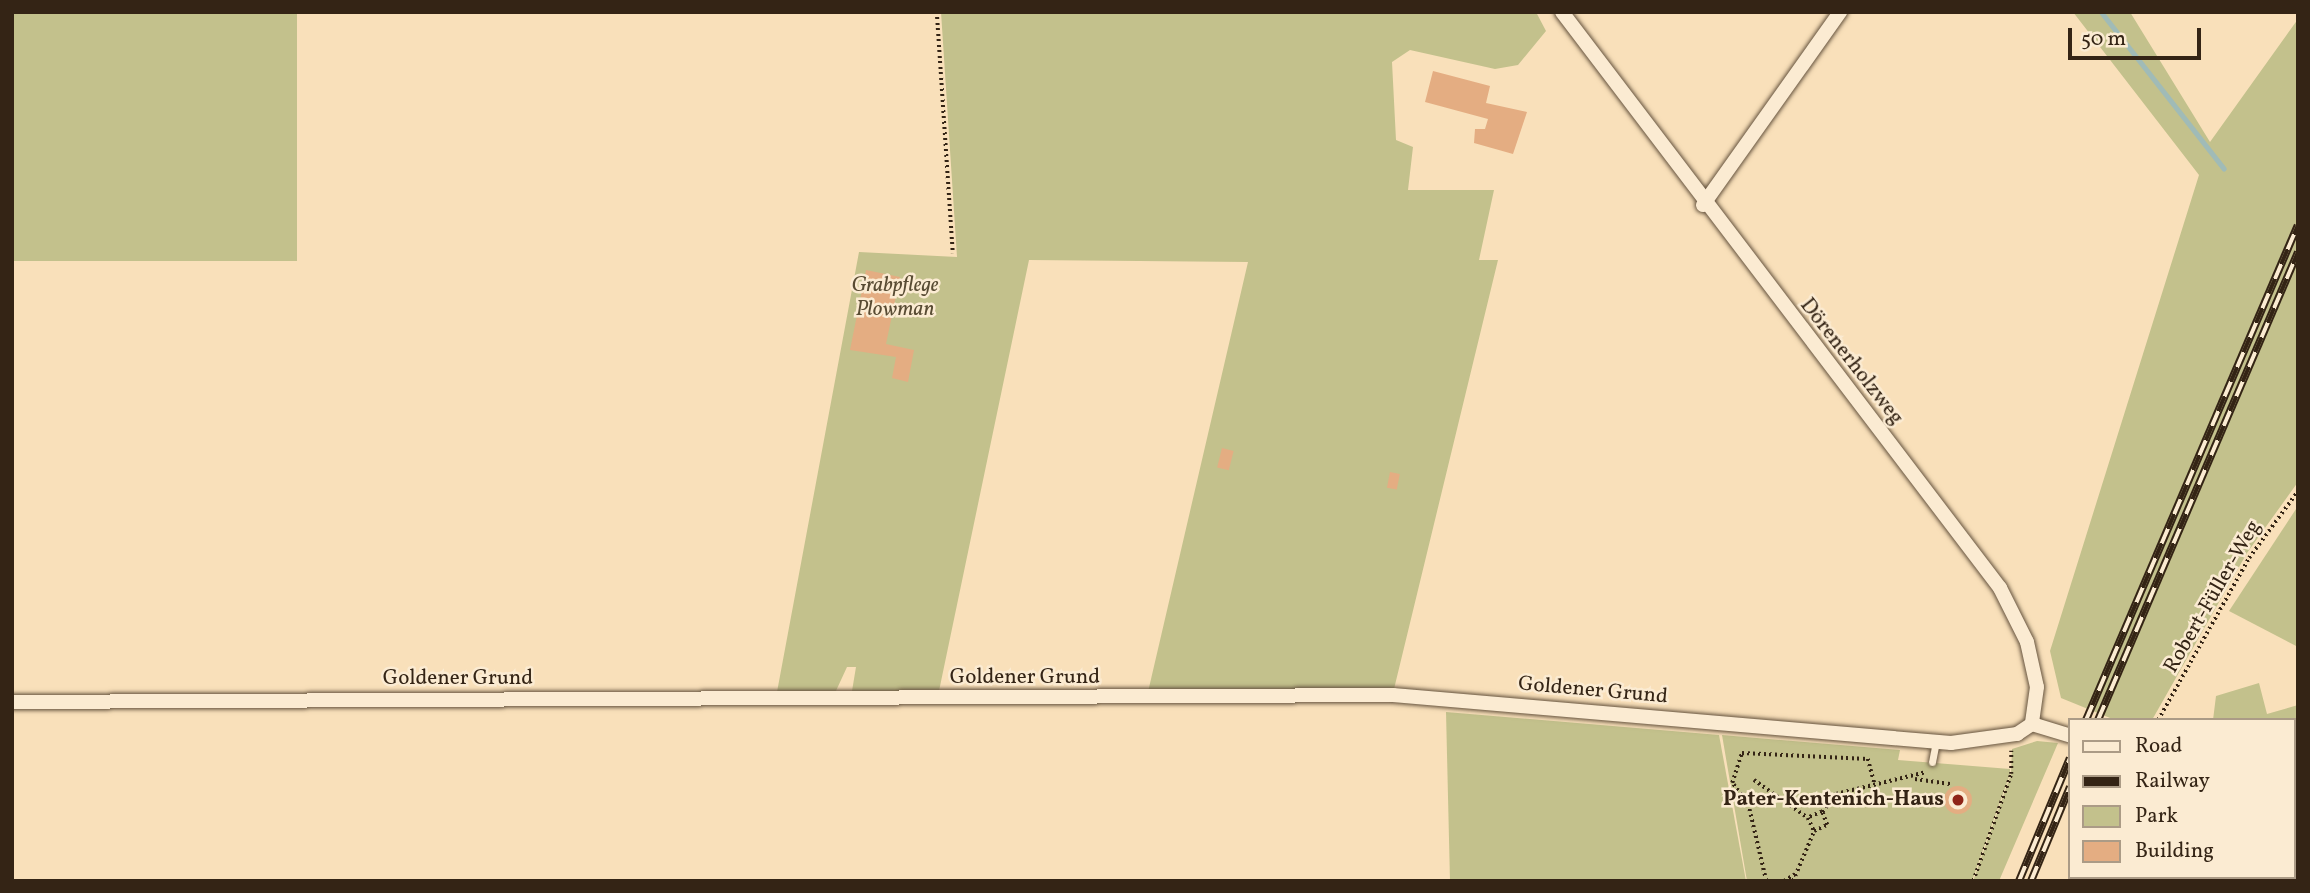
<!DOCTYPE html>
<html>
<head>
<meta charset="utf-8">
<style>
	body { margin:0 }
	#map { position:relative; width:2310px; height:893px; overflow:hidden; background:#f9e0ba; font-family:Vollkorn,serif }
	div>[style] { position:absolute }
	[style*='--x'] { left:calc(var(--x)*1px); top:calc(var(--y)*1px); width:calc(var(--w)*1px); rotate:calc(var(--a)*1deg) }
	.green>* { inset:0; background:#c3c18c; transform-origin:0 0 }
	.stream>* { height:5px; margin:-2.5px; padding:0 2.5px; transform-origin:2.5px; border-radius:2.5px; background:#a0bbb7 }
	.building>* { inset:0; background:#e4ad82; transform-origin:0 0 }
	.round { border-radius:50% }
	.path>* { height:3.5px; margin-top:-1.75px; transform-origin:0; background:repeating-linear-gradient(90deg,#342415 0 2px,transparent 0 5.5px) }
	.roads { filter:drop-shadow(0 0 2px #65533e) drop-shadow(0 0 2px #65533e) }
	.service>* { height:7px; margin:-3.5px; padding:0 3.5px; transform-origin:3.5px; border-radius:3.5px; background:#fbebd2 }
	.minor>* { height:14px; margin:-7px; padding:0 7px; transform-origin:7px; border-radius:7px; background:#fbebd2 }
	.rail>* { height:8px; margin-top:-4px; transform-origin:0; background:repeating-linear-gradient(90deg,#fbebd2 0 16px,#342415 0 32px); box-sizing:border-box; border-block:2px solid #342415 }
	.dots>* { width:19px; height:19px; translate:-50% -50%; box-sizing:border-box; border:4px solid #fbebd2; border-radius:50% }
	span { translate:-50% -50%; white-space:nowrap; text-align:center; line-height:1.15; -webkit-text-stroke:5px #fbebd2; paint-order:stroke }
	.park-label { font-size:21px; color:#584b33; font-style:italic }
	.street-label { font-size:21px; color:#342415 }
	.poi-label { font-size:21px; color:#342415; font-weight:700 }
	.right { translate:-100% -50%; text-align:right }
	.frame { position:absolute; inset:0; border:14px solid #342415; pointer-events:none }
	.legend { position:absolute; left:2068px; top:718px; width:228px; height:161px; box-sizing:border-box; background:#fbebd2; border:2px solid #ab9b86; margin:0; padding:9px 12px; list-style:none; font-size:21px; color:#342415 }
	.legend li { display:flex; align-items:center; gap:14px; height:35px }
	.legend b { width:35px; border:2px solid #ab9b86 }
	.scale { position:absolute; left:2068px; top:28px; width:133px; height:32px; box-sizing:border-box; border:4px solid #342415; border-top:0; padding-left:9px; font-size:21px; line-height:24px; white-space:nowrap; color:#342415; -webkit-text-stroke:5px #fbebd2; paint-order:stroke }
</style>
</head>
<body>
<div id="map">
	<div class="green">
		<div style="left:12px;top:12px;width:285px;height:249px"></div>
		<div style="clip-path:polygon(941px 12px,1536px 12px,1546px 31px,1518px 65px,1495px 69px,1410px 50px,1392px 62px,1396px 140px,1413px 147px,1408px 190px,1494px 190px,1479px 260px,1498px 260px,1394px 689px,1148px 692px,1248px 262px,1029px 260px,939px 691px,852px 691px,856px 667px,847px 667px,835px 693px,777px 692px,859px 252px,957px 257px)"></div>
		<div style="clip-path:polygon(2073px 12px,2130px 12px,2210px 142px,2298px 19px,2298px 482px,2247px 553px,2152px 720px,2115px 720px,2061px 698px,2050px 651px,2199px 175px)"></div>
		<div style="clip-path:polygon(2298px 506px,2298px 647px,2229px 611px)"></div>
		<div style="clip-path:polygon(2259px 683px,2267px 714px,2298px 705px,2298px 786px,2294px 720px,2213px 720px,2216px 696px)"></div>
		<div style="clip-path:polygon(1446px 712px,1719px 735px,1746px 881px,1450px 881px)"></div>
		<div style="clip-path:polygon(1722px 735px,1900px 750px,1898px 760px,2010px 769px,2010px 774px,1972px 881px,1747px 881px)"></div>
		<div style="clip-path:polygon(2037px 741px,2058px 743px,1999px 881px,1973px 881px,2011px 774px,2012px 749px)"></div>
		<div style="left:2081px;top:877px;width:135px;height:4px"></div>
	</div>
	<div class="stream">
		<div style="--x:2101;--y:12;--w:199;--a:51.9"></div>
	</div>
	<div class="building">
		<div style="clip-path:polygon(1433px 71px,1490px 86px,1486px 103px,1527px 112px,1513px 154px,1474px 143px,1475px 129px,1485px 129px,1488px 119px,1425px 102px)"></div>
		<div style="clip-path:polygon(866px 270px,900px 277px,886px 344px,914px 350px,908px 382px,892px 378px,896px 357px,850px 350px)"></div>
		<div style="left:1222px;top:448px;width:12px;height:20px;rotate:14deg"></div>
		<div style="left:1390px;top:472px;width:10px;height:16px;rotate:11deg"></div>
		<div class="round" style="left:1944px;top:786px;width:28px;height:28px"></div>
	</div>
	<div class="path">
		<div style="--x:937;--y:12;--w:242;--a:86.2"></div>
		<div style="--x:2158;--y:720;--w:186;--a:-60.7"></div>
		<div style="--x:2249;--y:558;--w:83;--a:-53.8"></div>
		<div style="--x:1915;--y:779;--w:37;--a:8"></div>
		<div style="--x:1754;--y:780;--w:66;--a:35.1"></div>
		<div style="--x:1822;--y:812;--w:23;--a:-52"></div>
		<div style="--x:1836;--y:794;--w:93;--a:-13.7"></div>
		<div style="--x:1766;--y:881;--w:79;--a:-103.2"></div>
		<div style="--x:1748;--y:804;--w:26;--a:-127"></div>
		<div style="--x:1732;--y:783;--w:32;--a:-72"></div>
		<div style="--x:1742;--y:753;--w:126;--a:2.7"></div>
		<div style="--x:1868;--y:759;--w:27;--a:75"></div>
		<div style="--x:1784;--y:881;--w:13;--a:-32"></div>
		<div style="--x:1793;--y:881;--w:54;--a:-67.2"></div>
		<div style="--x:1814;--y:831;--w:14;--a:-25"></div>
		<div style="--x:1827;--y:825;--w:14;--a:-111"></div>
		<div style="--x:1822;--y:812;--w:15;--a:157"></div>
		<div style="--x:1808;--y:818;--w:14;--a:65"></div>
		<div style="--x:1973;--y:881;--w:114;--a:-70.4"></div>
		<div style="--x:2011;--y:774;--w:23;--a:-90"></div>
	</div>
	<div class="roads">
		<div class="service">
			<div style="--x:1932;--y:762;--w:20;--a:-79"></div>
		</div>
		<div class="minor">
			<div style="--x:1562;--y:12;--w:724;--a:52.75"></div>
			<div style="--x:2000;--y:588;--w:60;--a:63.4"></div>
			<div style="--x:2027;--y:642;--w:46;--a:77.5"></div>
			<div style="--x:2037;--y:687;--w:37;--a:98"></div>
			<div style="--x:1703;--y:205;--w:237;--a:-54.6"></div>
			<div style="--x:12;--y:702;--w:1381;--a:-0.29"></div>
			<div style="--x:1393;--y:695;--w:560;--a:4.92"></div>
			<div style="--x:1951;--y:743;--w:67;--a:-7.8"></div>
			<div style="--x:2017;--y:734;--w:18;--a:-34"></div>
			<div style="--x:2032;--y:724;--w:39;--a:17"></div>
			<div style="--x:2294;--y:795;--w:4;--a:0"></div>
			<div style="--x:2243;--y:877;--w:5;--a:53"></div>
		</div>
	</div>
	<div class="rail">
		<div style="--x:2086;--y:720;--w:538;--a:-66.82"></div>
		<div style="--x:2098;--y:720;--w:509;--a:-66.86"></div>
		<div style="--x:2019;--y:881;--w:133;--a:-67.5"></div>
		<div style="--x:2031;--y:881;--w:102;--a:-67.5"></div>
	</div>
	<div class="dots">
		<div style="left:1958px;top:800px;background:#8f2418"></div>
	</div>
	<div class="park-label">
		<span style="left:895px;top:298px">Grabpflege<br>Plowman</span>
	</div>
	<div class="street-label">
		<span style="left:1851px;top:362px;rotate:52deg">Dörenerholzweg</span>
		<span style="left:2213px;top:597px;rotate:-60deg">Robert-Füller-Weg</span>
		<span style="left:1025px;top:678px">Goldener Grund</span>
		<span style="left:458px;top:679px">Goldener Grund</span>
		<span style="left:1593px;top:691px;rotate:5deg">Goldener Grund</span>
	</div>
	<div class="poi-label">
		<span class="right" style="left:1944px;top:800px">Pater-Kentenich-Haus</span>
	</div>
	<div class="frame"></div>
	<ul class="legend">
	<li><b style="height:9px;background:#fbebd2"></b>Road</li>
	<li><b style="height:9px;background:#342415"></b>Railway</li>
	<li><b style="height:19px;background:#c3c18c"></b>Park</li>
	<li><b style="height:19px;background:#e4ad82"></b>Building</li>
	</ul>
	<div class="scale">50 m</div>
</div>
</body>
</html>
